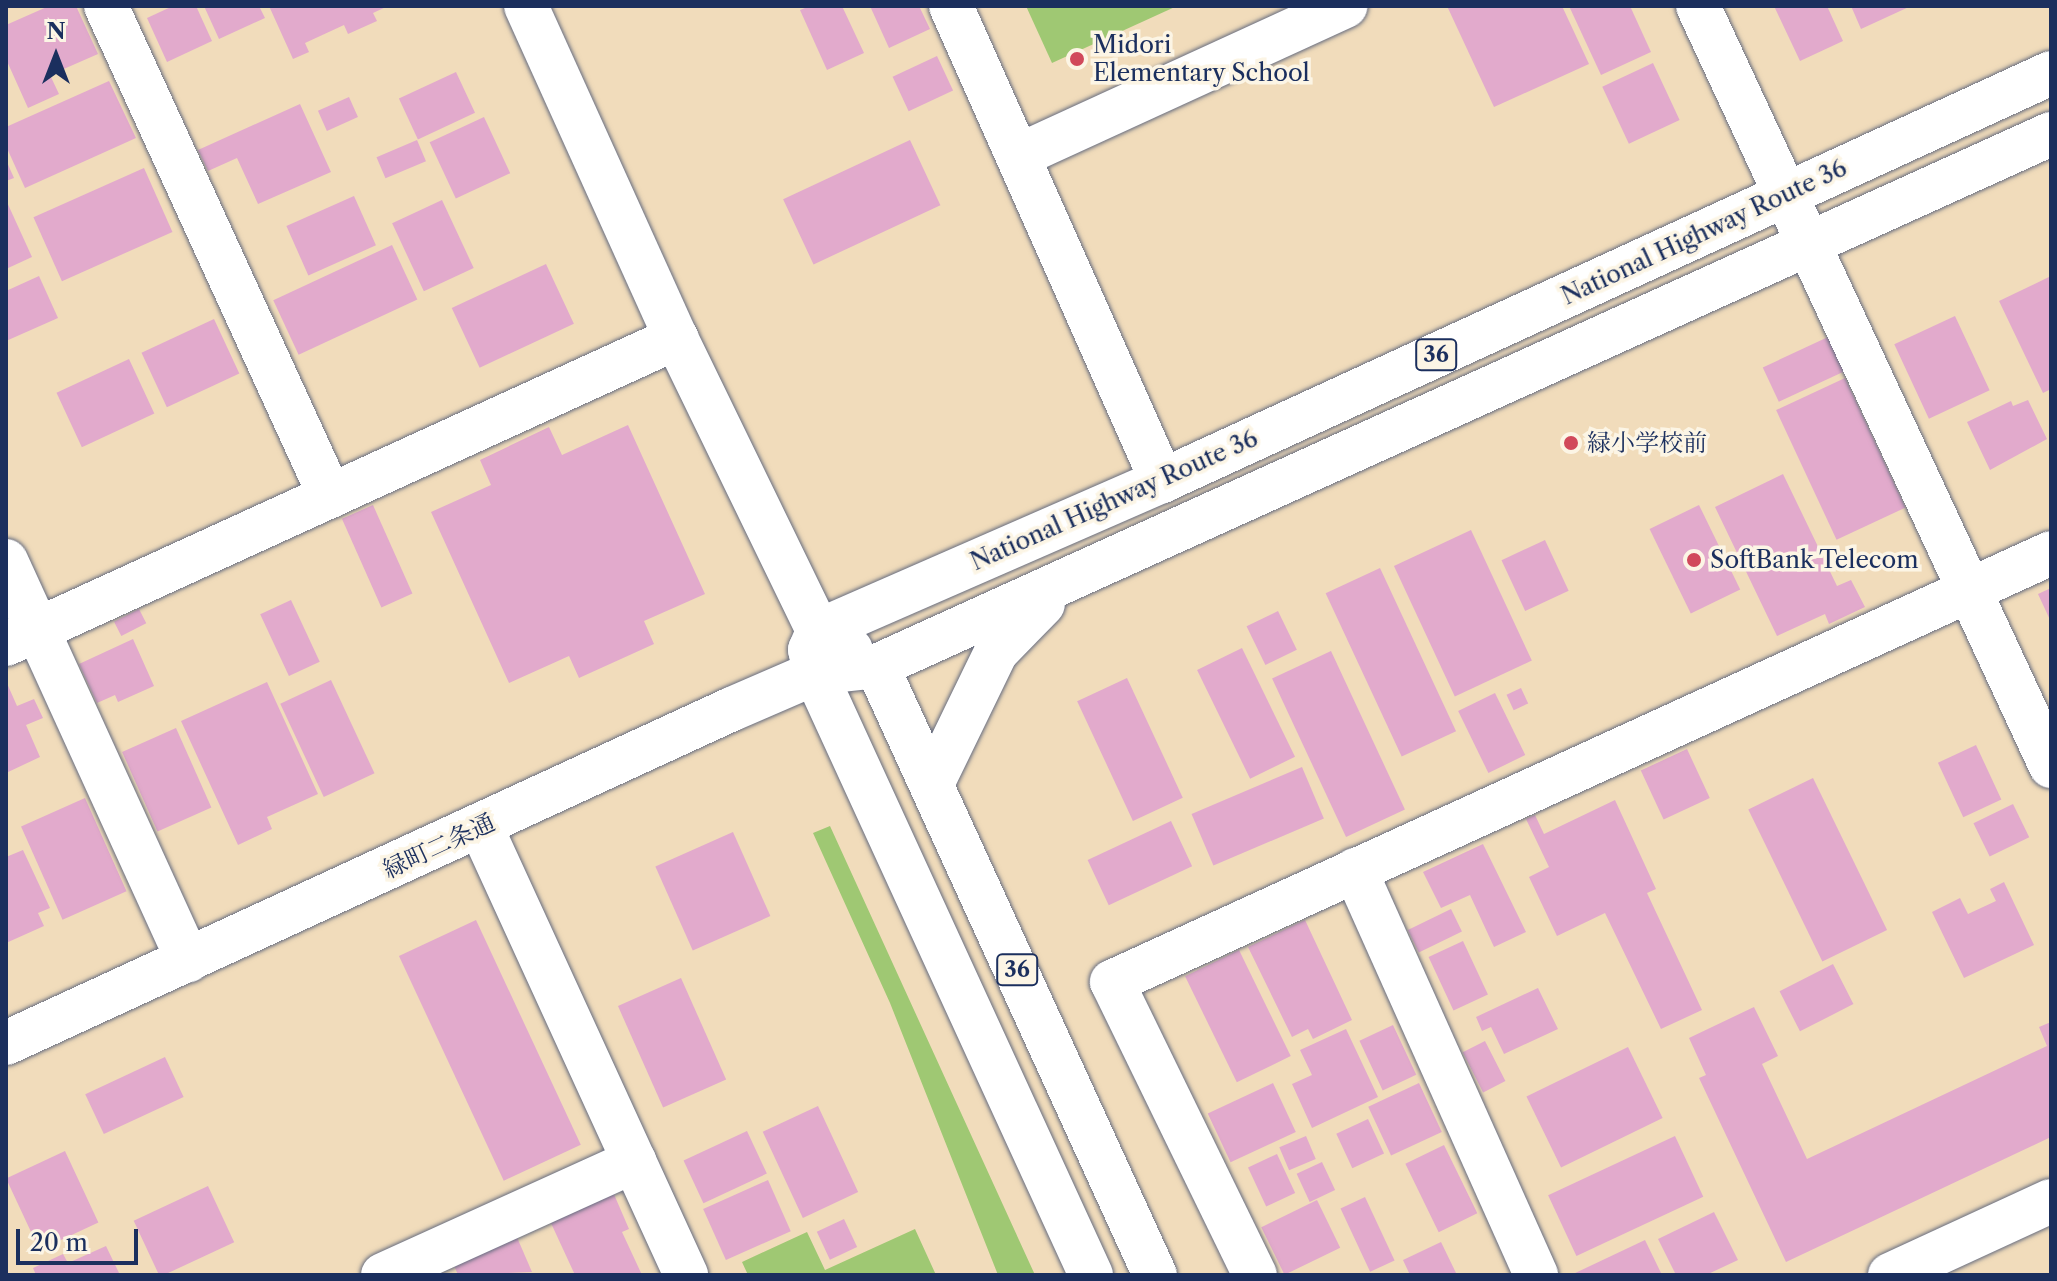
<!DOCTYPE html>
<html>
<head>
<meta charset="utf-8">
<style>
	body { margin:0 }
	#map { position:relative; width:2057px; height:1281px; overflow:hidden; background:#f1dcbb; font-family:"Libre Caslon Text","Noto Serif JP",serif }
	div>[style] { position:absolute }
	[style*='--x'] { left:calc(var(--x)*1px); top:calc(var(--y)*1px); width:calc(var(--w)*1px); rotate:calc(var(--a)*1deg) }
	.green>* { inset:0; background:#9fc873 }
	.building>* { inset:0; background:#e2aacc; transform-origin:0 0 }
	.roads { filter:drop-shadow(0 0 2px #666c7f) drop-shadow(0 0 2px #666c7f) }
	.street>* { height:44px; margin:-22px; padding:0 22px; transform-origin:22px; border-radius:22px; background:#fff }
	.secondary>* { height:44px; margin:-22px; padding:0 22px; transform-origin:22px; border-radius:22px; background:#fff }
	.highway>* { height:44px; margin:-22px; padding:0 22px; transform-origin:22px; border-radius:22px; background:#fff }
	.dots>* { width:22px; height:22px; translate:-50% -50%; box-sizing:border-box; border:4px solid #fcf5e5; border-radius:50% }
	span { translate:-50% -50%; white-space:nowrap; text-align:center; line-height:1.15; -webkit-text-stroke:7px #fcf5e5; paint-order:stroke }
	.shield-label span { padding:2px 6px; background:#fcf5e5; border:2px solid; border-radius:6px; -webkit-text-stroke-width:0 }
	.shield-label { font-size:22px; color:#1b2f5e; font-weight:700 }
	.poi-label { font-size:24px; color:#1b2f5e }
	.left { translate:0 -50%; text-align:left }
	.street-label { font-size:24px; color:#1b2f5e }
	.frame { position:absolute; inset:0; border:8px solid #1b2f5e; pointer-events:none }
	.north { position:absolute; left:16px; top:16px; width:80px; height:80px; -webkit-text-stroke:6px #fcf5e5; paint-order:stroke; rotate:0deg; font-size:22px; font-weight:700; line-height:32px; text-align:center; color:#1b2f5e }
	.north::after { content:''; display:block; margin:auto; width:28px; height:36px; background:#1b2f5e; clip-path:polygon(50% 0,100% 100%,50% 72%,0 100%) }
	.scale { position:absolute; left:16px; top:1229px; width:122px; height:36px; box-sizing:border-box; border:4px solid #1b2f5e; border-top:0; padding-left:10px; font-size:24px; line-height:28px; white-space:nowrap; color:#1b2f5e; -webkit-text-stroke:6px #fcf5e5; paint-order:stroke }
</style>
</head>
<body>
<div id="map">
	<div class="green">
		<div style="clip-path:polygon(1026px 6px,1177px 6px,1052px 63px)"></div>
		<div style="clip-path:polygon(830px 826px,1035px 1275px,998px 1275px,890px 1003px,813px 833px)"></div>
		<div style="clip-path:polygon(915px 1229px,936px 1275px,748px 1275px,742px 1262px,807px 1232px,825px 1270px)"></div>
	</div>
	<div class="building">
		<div style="clip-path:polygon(49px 6px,76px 6px,98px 54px,50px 75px,59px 94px,28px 108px,6px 59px,6px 25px)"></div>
		<div style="clip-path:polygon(173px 6px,196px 6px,212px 41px,167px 62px,147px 18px)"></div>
		<div style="clip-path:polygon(204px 6px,259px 6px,265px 18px,219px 39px)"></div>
		<div style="clip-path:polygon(269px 6px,388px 6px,373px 13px,377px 21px,348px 34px,344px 25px,305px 43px,309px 52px,293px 59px)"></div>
		<div style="clip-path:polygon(810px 6px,842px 6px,864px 53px,827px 70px,800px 10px)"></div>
		<div style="clip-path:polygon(870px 6px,919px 6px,930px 29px,889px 48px)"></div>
		<div style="clip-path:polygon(1447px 6px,1562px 6px,1589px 64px,1494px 107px)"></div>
		<div style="clip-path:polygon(1569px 6px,1630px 6px,1651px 52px,1601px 75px)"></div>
		<div style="clip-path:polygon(1774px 6px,1827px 6px,1843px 41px,1800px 61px)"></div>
		<div style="clip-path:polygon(1851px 6px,1911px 6px,1861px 29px)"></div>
		<div style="left:937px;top:56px;width:38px;height:49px;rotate:65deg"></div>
		<div style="left:1653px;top:63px;width:63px;height:56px;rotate:65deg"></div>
		<div style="left:456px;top:72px;width:45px;height:63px;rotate:65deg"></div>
		<div style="clip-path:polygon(109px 81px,136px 138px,25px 188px,6px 146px,6px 127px)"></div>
		<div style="left:349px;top:97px;width:22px;height:34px;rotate:66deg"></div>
		<div style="clip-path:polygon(300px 104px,331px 172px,258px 204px,237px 158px,208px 171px,198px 150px)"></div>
		<div style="left:484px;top:117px;width:62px;height:60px;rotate:65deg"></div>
		<div style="left:417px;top:140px;width:23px;height:44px;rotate:67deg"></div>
		<div style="left:910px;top:140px;width:72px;height:140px;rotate:65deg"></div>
		<div style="clip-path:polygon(6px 160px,14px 178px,6px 181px)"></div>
		<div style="left:144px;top:168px;width:70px;height:121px;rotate:66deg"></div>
		<div style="left:354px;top:196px;width:54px;height:74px;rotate:66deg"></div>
		<div style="clip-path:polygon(6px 200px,32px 257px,6px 269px)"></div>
		<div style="left:442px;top:200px;width:75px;height:55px;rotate:65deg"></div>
		<div style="left:392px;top:245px;width:60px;height:131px;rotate:65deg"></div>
		<div style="left:546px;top:264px;width:66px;height:104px;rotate:65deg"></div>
		<div style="clip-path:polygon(39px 276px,58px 318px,6px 341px,6px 291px)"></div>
		<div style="clip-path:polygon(2051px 276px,2051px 389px,2043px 393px,1999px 301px)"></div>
		<div style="left:1955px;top:316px;width:82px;height:67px;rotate:65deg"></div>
		<div style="left:214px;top:319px;width:60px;height:80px;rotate:65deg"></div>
		<div style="left:1828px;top:337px;width:38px;height:72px;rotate:65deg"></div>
		<div style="left:129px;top:359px;width:60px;height:80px;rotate:65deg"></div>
		<div style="left:1845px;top:378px;width:143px;height:76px;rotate:65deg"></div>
		<div style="clip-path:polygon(2028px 400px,2047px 439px,1990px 470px,1967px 422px,2011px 401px,2013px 406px)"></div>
		<div style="clip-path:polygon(628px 425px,705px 594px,644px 621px,654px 644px,579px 678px,569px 656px,509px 683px,431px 512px,491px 485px,480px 460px,549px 427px,562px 455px)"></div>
		<div style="clip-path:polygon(1783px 474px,1837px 586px,1851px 580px,1865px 607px,1829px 624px,1825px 614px,1777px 636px,1715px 507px)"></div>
		<div style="left:373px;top:505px;width:97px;height:34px;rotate:66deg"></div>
		<div style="left:1699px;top:505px;width:94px;height:55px;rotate:64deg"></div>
		<div style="left:1471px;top:530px;width:144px;height:85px;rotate:65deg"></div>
		<div style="left:1545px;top:540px;width:56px;height:48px;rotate:65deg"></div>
		<div style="left:1380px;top:568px;width:180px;height:60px;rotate:65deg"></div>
		<div style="clip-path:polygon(2051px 588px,2051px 622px,2038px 594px)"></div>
		<div style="left:291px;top:600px;width:68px;height:34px;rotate:65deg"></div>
		<div style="left:139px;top:609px;width:16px;height:28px;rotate:63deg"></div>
		<div style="left:1278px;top:611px;width:43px;height:35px;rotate:64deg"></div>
		<div style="clip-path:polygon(133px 639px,154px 686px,118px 702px,115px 695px,97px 703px,79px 664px)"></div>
		<div style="left:1242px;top:648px;width:121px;height:50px;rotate:64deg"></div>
		<div style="left:1331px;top:651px;width:175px;height:65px;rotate:65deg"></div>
		<div style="left:1127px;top:678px;width:132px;height:55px;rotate:65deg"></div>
		<div style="left:331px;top:680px;width:103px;height:56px;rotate:65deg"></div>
		<div style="clip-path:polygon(6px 681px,17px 706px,34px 699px,43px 718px,26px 725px,40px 757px,6px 773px)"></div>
		<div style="clip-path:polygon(267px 682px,318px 794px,267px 817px,272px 829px,238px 845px,181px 721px)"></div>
		<div style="left:1521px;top:688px;width:17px;height:16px;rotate:65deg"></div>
		<div style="left:1495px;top:693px;width:69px;height:41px;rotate:64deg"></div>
		<div style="left:176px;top:728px;width:87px;height:59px;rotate:66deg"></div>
		<div style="left:1976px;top:745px;width:60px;height:42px;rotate:65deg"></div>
		<div style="left:1687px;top:749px;width:54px;height:51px;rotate:65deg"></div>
		<div style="left:1302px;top:767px;width:56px;height:120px;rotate:67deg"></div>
		<div style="left:1813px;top:778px;width:169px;height:72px;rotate:64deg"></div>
		<div style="left:85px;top:798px;width:102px;height:70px;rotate:66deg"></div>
		<div style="clip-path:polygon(1615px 800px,1656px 889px,1647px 893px,1702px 1010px,1661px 1029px,1605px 913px,1557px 936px,1529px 877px,1549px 867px,1526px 819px,1535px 815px,1544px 834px)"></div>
		<div style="left:2013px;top:804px;width:37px;height:44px;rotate:64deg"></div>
		<div style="left:1171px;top:821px;width:50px;height:92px;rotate:65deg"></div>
		<div style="left:733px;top:832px;width:92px;height:85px;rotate:66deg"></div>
		<div style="clip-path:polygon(1483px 844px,1526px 932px,1494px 947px,1470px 895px,1441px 908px,1423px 872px)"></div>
		<div style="clip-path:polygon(23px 850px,50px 908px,38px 913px,44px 926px,6px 943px,6px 857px)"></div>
		<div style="clip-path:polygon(2004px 882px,2034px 945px,1964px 978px,1932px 912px,1960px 898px,1968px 914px,1996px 901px,1990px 889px)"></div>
		<div style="left:1451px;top:909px;width:25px;height:48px;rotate:64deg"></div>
		<div style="left:476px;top:920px;width:248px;height:85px;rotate:65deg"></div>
		<div style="clip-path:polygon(1305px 920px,1352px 1020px,1313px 1039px,1308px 1029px,1292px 1037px,1248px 947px)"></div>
		<div style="left:1463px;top:941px;width:59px;height:38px;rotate:65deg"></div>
		<div style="left:1239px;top:950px;width:118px;height:60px;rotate:64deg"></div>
		<div style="left:1833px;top:964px;width:45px;height:60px;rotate:63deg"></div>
		<div style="left:681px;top:978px;width:111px;height:69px;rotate:66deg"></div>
		<div style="clip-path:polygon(1538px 988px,1558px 1029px,1504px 1054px,1491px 1027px,1482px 1031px,1476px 1017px)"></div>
		<div style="clip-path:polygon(1754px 1007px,1778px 1056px,1762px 1064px,1807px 1159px,2047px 1046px,2039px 1027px,2051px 1022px,2051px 1137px,1786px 1262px,1699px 1078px,1706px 1075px,1689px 1038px)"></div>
		<div style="left:1393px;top:1025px;width:55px;height:37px;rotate:65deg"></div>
		<div style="clip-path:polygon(1346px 1029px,1378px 1097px,1312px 1128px,1292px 1084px,1312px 1075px,1300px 1050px)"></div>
		<div style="left:1485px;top:1041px;width:45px;height:25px;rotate:63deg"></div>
		<div style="left:1628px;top:1047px;width:79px;height:113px;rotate:64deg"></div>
		<div style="left:165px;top:1057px;width:44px;height:88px;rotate:65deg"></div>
		<div style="left:1273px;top:1083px;width:54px;height:72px;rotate:65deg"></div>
		<div style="left:1419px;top:1083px;width:54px;height:56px;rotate:65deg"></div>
		<div style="left:818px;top:1106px;width:95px;height:61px;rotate:65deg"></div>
		<div style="left:1368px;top:1119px;width:38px;height:35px;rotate:65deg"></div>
		<div style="left:747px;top:1131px;width:47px;height:70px;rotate:65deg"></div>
		<div style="left:1306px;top:1136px;width:25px;height:29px;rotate:67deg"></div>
		<div style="left:1675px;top:1136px;width:67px;height:140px;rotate:65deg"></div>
		<div style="left:1444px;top:1145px;width:76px;height:43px;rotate:64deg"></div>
		<div style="left:65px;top:1151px;width:79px;height:65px;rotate:65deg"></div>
		<div style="left:1277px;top:1154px;width:43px;height:32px;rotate:65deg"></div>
		<div style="left:1322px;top:1162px;width:31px;height:28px;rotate:65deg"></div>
		<div style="left:768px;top:1180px;width:56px;height:71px;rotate:66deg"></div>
		<div style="left:208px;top:1186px;width:62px;height:82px;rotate:65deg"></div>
		<div style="clip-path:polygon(613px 1192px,629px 1229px,622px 1232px,642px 1275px,575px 1275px,550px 1221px)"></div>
		<div style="left:1365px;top:1197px;width:70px;height:27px;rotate:65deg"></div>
		<div style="left:1317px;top:1200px;width:53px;height:62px;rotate:64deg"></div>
		<div style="clip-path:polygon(1714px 1212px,1738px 1260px,1706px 1275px,1676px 1275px,1658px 1239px)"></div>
		<div style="left:844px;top:1219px;width:31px;height:30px;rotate:65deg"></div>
		<div style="clip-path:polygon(516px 1235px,532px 1272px,458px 1275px,453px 1263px)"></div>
		<div style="clip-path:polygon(1645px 1240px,1662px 1275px,1571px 1275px)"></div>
		<div style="clip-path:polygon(1441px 1242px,1457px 1275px,1410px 1275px,1403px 1260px)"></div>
		<div style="clip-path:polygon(106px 1246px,120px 1275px,36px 1275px,33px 1268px,63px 1254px,68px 1263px)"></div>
	</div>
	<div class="roads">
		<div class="street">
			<div style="--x:106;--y:6;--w:539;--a:65.43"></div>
			<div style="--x:951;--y:6;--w:520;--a:66.05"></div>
			<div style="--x:1698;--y:6;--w:838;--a:65.09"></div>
			<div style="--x:1020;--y:155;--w:358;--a:-24.6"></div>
			<div style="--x:6;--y:561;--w:439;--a:65.5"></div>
			<div style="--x:6;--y:644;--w:737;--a:-24.55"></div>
			<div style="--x:481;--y:827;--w:493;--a:65.4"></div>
			<div style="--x:1355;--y:870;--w:444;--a:65.9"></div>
			<div style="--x:383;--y:1275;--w:276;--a:-24.4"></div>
			<div style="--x:1255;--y:1275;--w:326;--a:-116"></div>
			<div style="--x:1112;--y:982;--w:1032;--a:-24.55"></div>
			<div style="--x:1890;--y:1275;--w:177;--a:-24.7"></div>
		</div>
		<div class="secondary">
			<div style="--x:526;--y:6;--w:364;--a:65.7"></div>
			<div style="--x:676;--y:338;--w:326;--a:64.1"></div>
			<div style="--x:818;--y:631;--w:38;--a:30"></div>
			<div style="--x:6;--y:1043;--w:799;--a:-24.71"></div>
			<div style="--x:732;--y:709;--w:90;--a:-23.4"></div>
			<div style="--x:815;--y:673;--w:62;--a:-6.4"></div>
		</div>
		<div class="highway">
			<div style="--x:932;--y:784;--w:147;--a:-64.1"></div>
			<div style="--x:996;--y:652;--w:67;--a:-45.6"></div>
			<div style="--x:1091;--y:1275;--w:662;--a:-114.63"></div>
			<div style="--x:815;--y:673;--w:24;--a:-102"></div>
			<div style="--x:810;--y:650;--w:21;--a:-67"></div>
			<div style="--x:818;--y:631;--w:375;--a:-23.6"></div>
			<div style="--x:1162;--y:481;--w:978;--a:-24.65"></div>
			<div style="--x:1155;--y:1275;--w:669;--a:-114.54"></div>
			<div style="--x:877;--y:666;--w:1289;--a:-24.38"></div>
		</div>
	</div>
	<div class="dots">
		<div style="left:1077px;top:59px;background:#d1495b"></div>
		<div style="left:1571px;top:443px;background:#d1495b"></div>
		<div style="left:1694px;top:560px;background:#d1495b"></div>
	</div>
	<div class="shield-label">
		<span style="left:1436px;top:355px">36</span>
		<span style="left:1017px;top:970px">36</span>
	</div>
	<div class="poi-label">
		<span class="left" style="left:1093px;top:59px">Midori<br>Elementary School</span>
		<span class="left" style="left:1587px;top:443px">緑小学校前</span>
		<span class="left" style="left:1710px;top:560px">SoftBank Telecom</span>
	</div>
	<div class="street-label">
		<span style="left:1704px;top:232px;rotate:-25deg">National Highway Route 36</span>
		<span style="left:1114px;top:500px;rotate:-24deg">National Highway Route 36</span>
		<span style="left:439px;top:846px;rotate:-25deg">緑町二条通</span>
	</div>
	<div class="frame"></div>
	<div class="north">N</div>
	<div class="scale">20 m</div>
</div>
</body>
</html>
